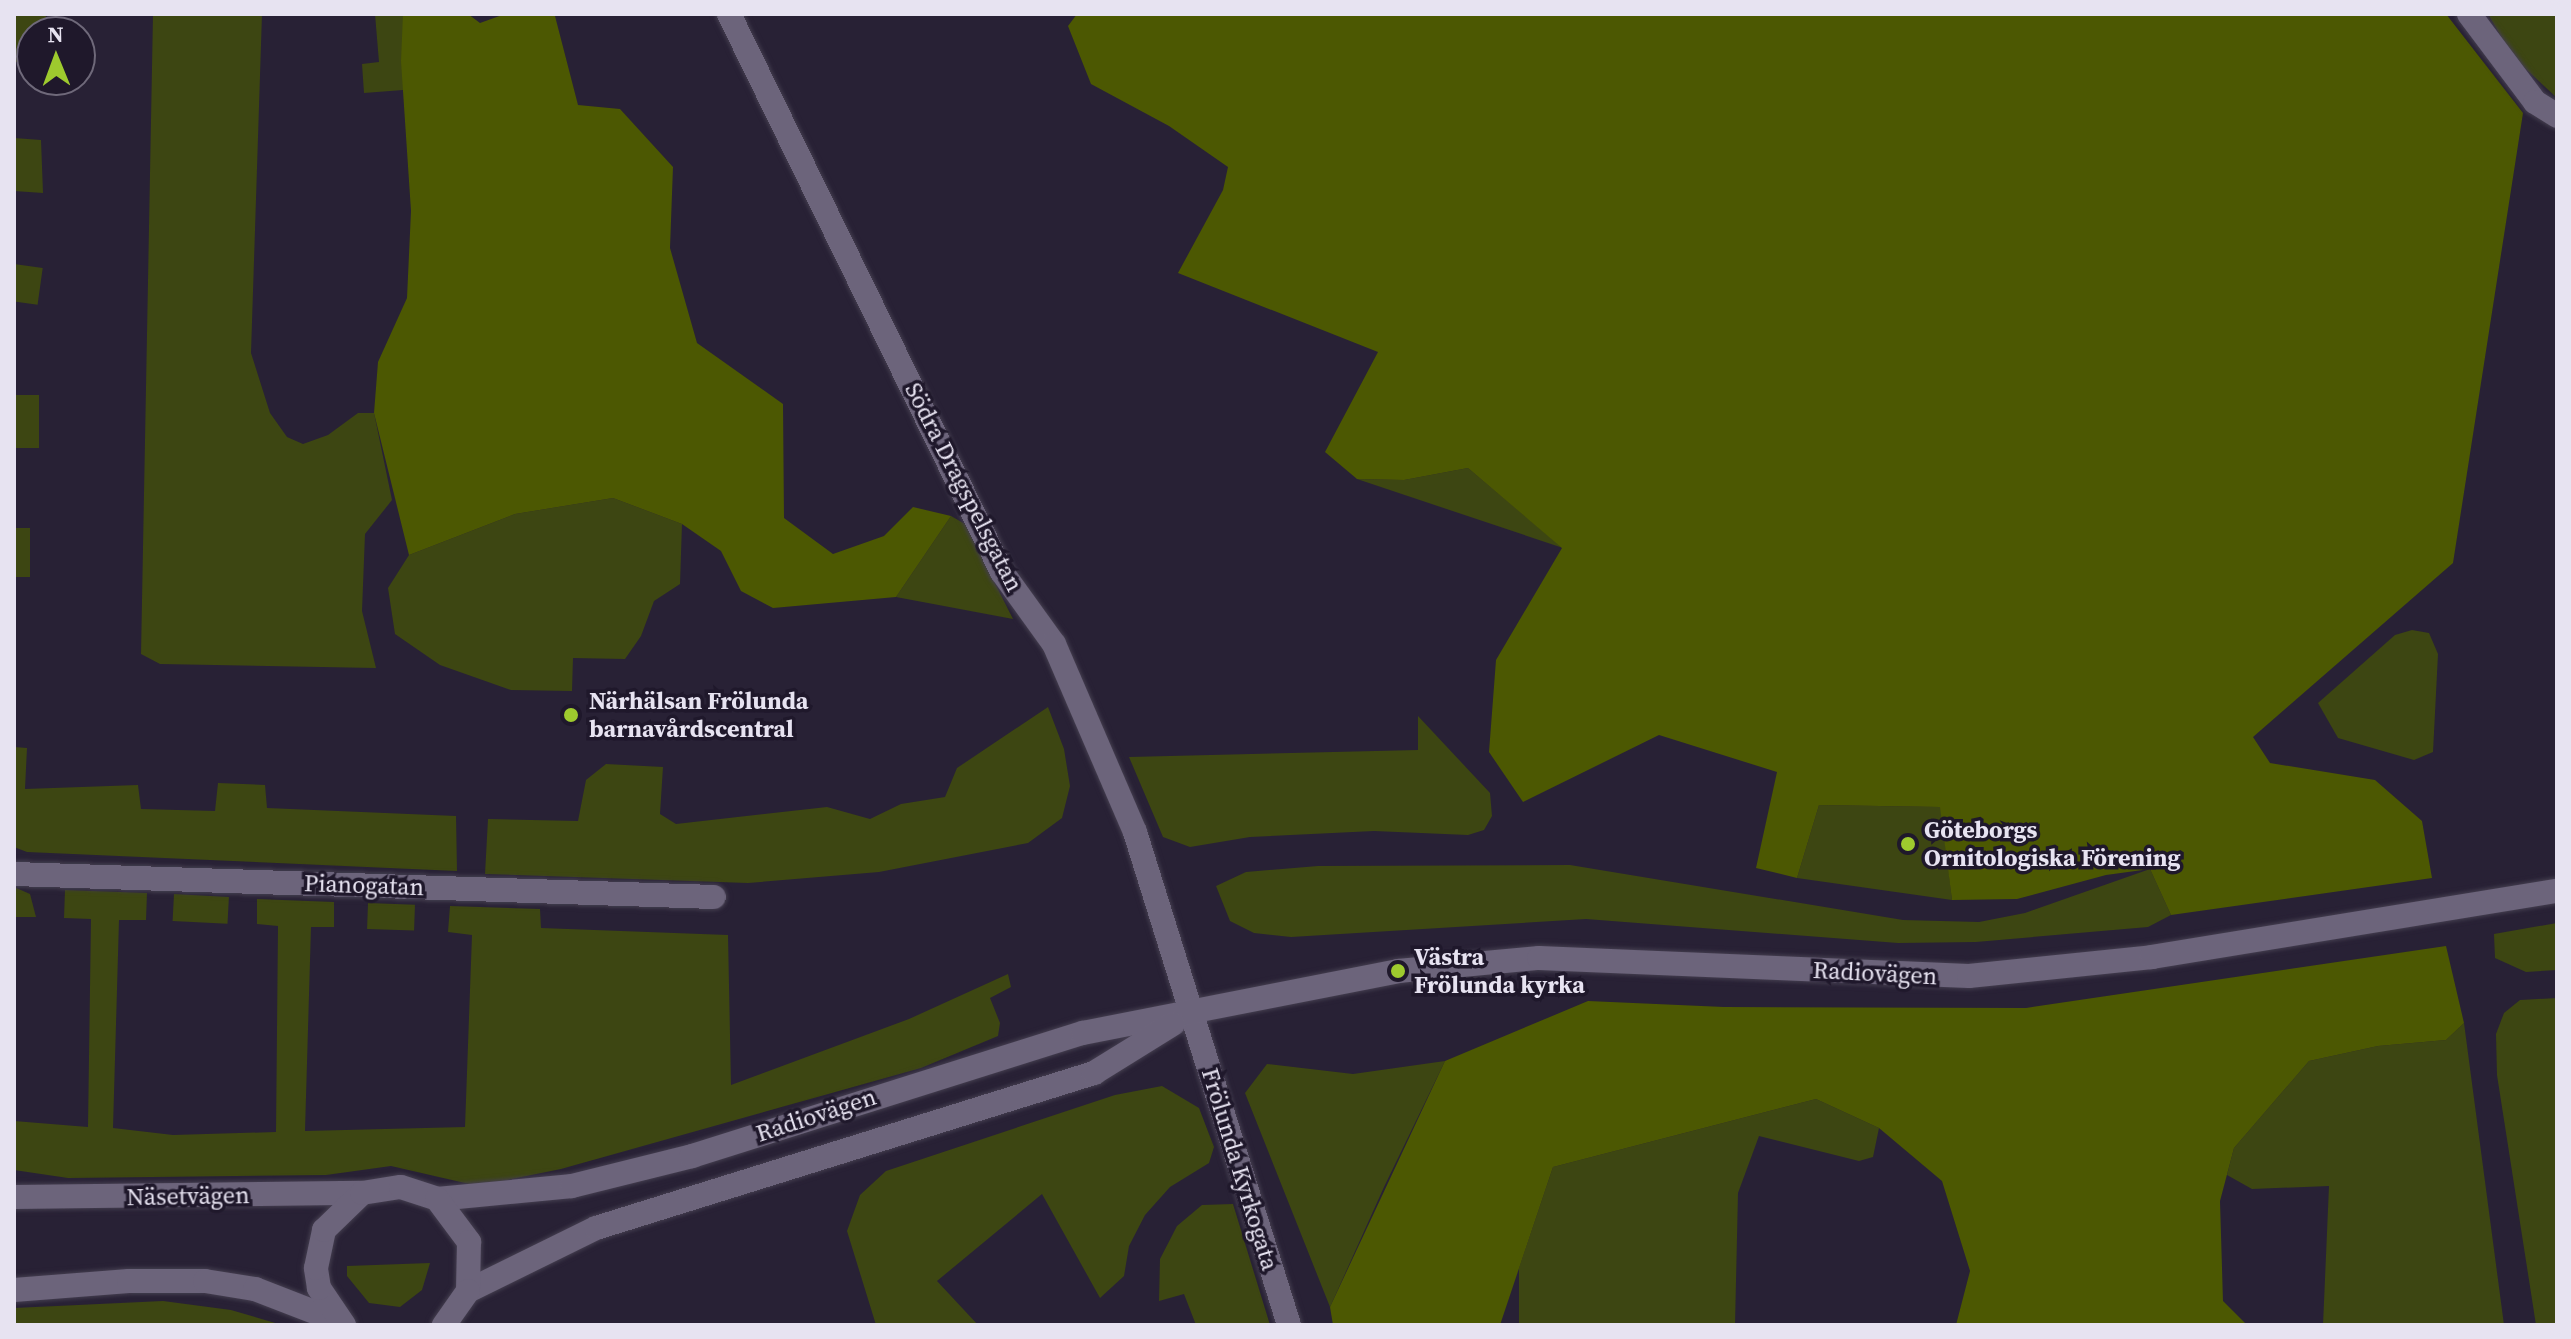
<!DOCTYPE html>
<html>
<head>
<meta charset="utf-8">
<style>
	body { margin:0 }
	#map { position:relative; width:2571px; height:1339px; overflow:hidden; background:#282135; font-family:"Source Serif 4",serif }
	div>[style] { position:absolute }
	[style*='--x'] { left:calc(var(--x)*1px); top:calc(var(--y)*1px); width:calc(var(--w)*1px); rotate:calc(var(--a)*1deg) }
	.green>* { inset:0; background:#3d4612; transform-origin:0 0 }
	.forest>* { inset:0; background:#4c5802 }
	.roads { filter:drop-shadow(0 0 2px #443e4f) drop-shadow(0 0 2px #443e4f) }
	.minor>* { height:24px; margin:-12px; padding:0 12px; transform-origin:12px; border-radius:12px; background:#6c647b }
	.dots>* { width:22px; height:22px; translate:-50% -50%; box-sizing:border-box; border:4px solid #1f182b; border-radius:50% }
	span { translate:-50% -50%; white-space:nowrap; text-align:center; line-height:1.15; -webkit-text-stroke:7px #1f182b; paint-order:stroke }
	.street-label { font-size:24px; color:#e7e3f1 }
	.poi-label { font-size:24px; color:#e7e3f1; font-weight:700 }
	.left { translate:0 -50%; text-align:left }
	.frame { position:absolute; inset:0; border:16px solid #e7e3f1; pointer-events:none }
	.north { position:absolute; left:16px; top:16px; width:80px; height:80px; box-sizing:border-box; background:#1f182b; border:2px solid #6f697a; border-radius:50%; rotate:359deg; font-size:22px; font-weight:700; line-height:32px; text-align:center; color:#e7e3f1 }
	.north::after { content:''; display:block; margin:auto; width:28px; height:36px; background:#9eca2e; clip-path:polygon(50% 0,100% 100%,50% 72%,0 100%) }
</style>
</head>
<body>
<div id="map">
	<div class="green">
		<div style="clip-path:polygon(14px 14px,46px 14px,45px 32px,32px 32px,32px 62px,15px 62px,14px 93px)"></div>
		<div style="clip-path:polygon(153px 14px,262px 14px,251px 353px,270px 413px,287px 437px,303px 444px,328px 435px,358px 413px,374px 413px,392px 500px,365px 534px,362px 611px,376px 668px,160px 664px,141px 654px)"></div>
		<div style="clip-path:polygon(375px 14px,404px 14px,403px 90px,364px 93px,362px 64px,379px 62px)"></div>
		<div style="clip-path:polygon(2488px 14px,2557px 14px,2557px 98px,2513px 57px)"></div>
		<div style="clip-path:polygon(14px 138px,41px 140px,43px 193px,14px 191px)"></div>
		<div style="left:14px;top:264px;width:29px;height:37px;rotate:8deg"></div>
		<div style="left:14px;top:395px;width:25px;height:53px"></div>
		<div style="clip-path:polygon(1468px 468px,1563px 548px,1357px 479px,1404px 480px)"></div>
		<div style="clip-path:polygon(613px 498px,682px 524px,680px 584px,654px 601px,641px 636px,625px 659px,573px 658px,572px 691px,511px 690px,440px 665px,395px 634px,388px 588px,409px 555px,515px 514px)"></div>
		<div style="clip-path:polygon(951px 516px,965px 524px,1013px 619px,896px 597px)"></div>
		<div style="left:14px;top:528px;width:16px;height:49px"></div>
		<div style="clip-path:polygon(2412px 630px,2429px 633px,2438px 654px,2433px 752px,2414px 760px,2338px 738px,2318px 703px,2395px 635px)"></div>
		<div style="clip-path:polygon(1048px 707px,1064px 749px,1070px 786px,1062px 818px,1028px 843px,879px 872px,748px 883px,485px 874px,488px 819px,578px 821px,586px 780px,606px 764px,663px 767px,660px 814px,676px 824px,827px 807px,870px 819px,901px 804px,945px 797px,957px 768px)"></div>
		<div style="clip-path:polygon(1418px 716px,1490px 793px,1492px 816px,1484px 830px,1468px 835px,1374px 831px,1250px 837px,1190px 847px,1163px 837px,1129px 757px,1418px 750px)"></div>
		<div style="clip-path:polygon(14px 747px,27px 748px,25px 789px,138px 785px,141px 809px,215px 811px,218px 783px,265px 785px,267px 808px,456px 816px,457px 871px,27px 852px,14px 847px)"></div>
		<div style="clip-path:polygon(1819px 805px,1941px 807px,1952px 900px,1797px 878px)"></div>
		<div style="clip-path:polygon(1570px 865px,1903px 920px,1979px 922px,2025px 913px,2150px 869px,2171px 915px,2148px 927px,1976px 942px,1898px 943px,1586px 919px,1291px 937px,1254px 933px,1230px 921px,1216px 886px,1246px 872px,1318px 866px)"></div>
		<div style="clip-path:polygon(14px 887px,30px 894px,36px 917px,14px 917px)"></div>
		<div style="clip-path:polygon(65px 890px,147px 893px,146px 920px,119px 920px,113px 1128px,173px 1135px,276px 1132px,278px 926px,257px 924px,257px 899px,334px 902px,334px 927px,311px 927px,305px 1131px,465px 1127px,472px 935px,448px 932px,450px 906px,540px 909px,541px 928px,728px 935px,731px 1085px,909px 1019px,1008px 974px,1011px 987px,990px 998px,1000px 1023px,998px 1036px,921px 1068px,561px 1169px,478px 1186px,391px 1166px,326px 1175px,68px 1178px,14px 1170px,14px 1121px,88px 1127px,91px 919px,64px 918px)"></div>
		<div style="left:174px;top:894px;width:55px;height:27px;rotate:3deg"></div>
		<div style="left:368px;top:903px;width:47px;height:26px;rotate:2deg"></div>
		<div style="clip-path:polygon(2557px 923px,2557px 970px,2526px 972px,2495px 958px,2494px 934px)"></div>
		<div style="clip-path:polygon(2557px 998px,2557px 1325px,2536px 1325px,2497px 1075px,2496px 1034px,2504px 1013px,2520px 1000px)"></div>
		<div style="clip-path:polygon(2464px 1023px,2504px 1325px,2323px 1325px,2329px 1186px,2252px 1189px,2227px 1175px,2234px 1148px,2309px 1061px,2378px 1046px,2446px 1040px)"></div>
		<div style="clip-path:polygon(1445px 1061px,1384px 1187px,1330px 1307px,1245px 1093px,1267px 1064px,1353px 1074px)"></div>
		<div style="clip-path:polygon(1162px 1086px,1199px 1108px,1214px 1147px,1209px 1163px,1170px 1187px,1145px 1215px,1129px 1246px,1124px 1276px,1100px 1298px,1042px 1194px,937px 1281px,978px 1325px,876px 1325px,847px 1231px,860px 1195px,886px 1171px,1115px 1095px)"></div>
		<div style="clip-path:polygon(1816px 1099px,1879px 1128px,1873px 1157px,1859px 1161px,1759px 1136px,1738px 1193px,1735px 1325px,1519px 1325px,1519px 1268px,1553px 1167px)"></div>
		<div style="clip-path:polygon(1233px 1204px,1270px 1325px,1196px 1325px,1184px 1294px,1159px 1301px,1160px 1259px,1177px 1226px,1202px 1205px)"></div>
		<div style="clip-path:polygon(430px 1263px,422px 1290px,400px 1307px,369px 1303px,347px 1276px,347px 1266px)"></div>
		<div style="clip-path:polygon(163px 1301px,231px 1310px,282px 1325px,14px 1325px,14px 1308px)"></div>
	</div>
	<div class="forest">
		<div style="clip-path:polygon(403px 14px,468px 14px,480px 23px,505px 14px,555px 16px,578px 105px,620px 109px,673px 167px,670px 248px,697px 343px,783px 404px,784px 518px,833px 554px,884px 536px,913px 507px,951px 516px,896px 597px,773px 608px,741px 591px,721px 551px,682px 524px,613px 498px,515px 514px,409px 555px,374px 413px,378px 362px,407px 298px,411px 211px,401px 61px)"></div>
		<div style="clip-path:polygon(1077px 14px,2446px 14px,2523px 113px,2453px 563px,2253px 737px,2270px 763px,2375px 780px,2422px 821px,2432px 878px,2171px 915px,2150px 869px,2106px 875px,2017px 899px,1952px 900px,1940px 807px,1819px 805px,1797px 878px,1756px 868px,1777px 772px,1659px 735px,1523px 802px,1489px 752px,1496px 660px,1562px 548px,1468px 468px,1404px 480px,1357px 479px,1325px 452px,1378px 352px,1178px 273px,1223px 190px,1228px 167px,1169px 126px,1091px 84px,1068px 26px)"></div>
		<div style="clip-path:polygon(2446px 946px,2464px 1023px,2446px 1040px,2378px 1046px,2309px 1061px,2234px 1148px,2220px 1201px,2223px 1301px,2247px 1325px,1956px 1325px,1970px 1271px,1942px 1181px,1879px 1128px,1816px 1099px,1553px 1167px,1500px 1325px,1333px 1325px,1330px 1307px,1445px 1061px,1588px 1001px,1724px 1007px,2026px 1008px)"></div>
	</div>
	<div class="roads">
		<div class="minor">
			<div style="--x:729;--y:14;--w:621;--a:63.93"></div>
			<div style="--x:1002;--y:572;--w:89;--a:54.2"></div>
			<div style="--x:1054;--y:644;--w:205;--a:66.7"></div>
			<div style="--x:1135;--y:832;--w:516;--a:72.65"></div>
			<div style="--x:2469;--y:14;--w:110;--a:53.1"></div>
			<div style="--x:2535;--y:102;--w:26;--a:32"></div>
			<div style="--x:14;--y:874;--w:700;--a:1.88"></div>
			<div style="--x:14;--y:1197;--w:348;--a:-0.7"></div>
			<div style="--x:437;--y:1199;--w:136;--a:-5.5"></div>
			<div style="--x:572;--y:1186;--w:124;--a:-14"></div>
			<div style="--x:692;--y:1156;--w:410;--a:-17.5"></div>
			<div style="--x:1083;--y:1033;--w:321;--a:-11.1"></div>
			<div style="--x:1398;--y:971;--w:142;--a:-5.3"></div>
			<div style="--x:1539;--y:958;--w:430;--a:2.4"></div>
			<div style="--x:1969;--y:976;--w:184;--a:-5.9"></div>
			<div style="--x:2152;--y:957;--w:410;--a:-9.3"></div>
			<div style="--x:14;--y:1290;--w:115;--a:-4.5"></div>
			<div style="--x:129;--y:1281;--w:76;--a:0"></div>
			<div style="--x:205;--y:1281;--w:51;--a:9.1"></div>
			<div style="--x:255;--y:1289;--w:91;--a:21.2"></div>
			<div style="--x:468;--y:1291;--w:143;--a:-26.2"></div>
			<div style="--x:596;--y:1228;--w:522;--a:-17.29"></div>
			<div style="--x:1094;--y:1073;--w:93;--a:-31.8"></div>
			<div style="--x:344;--y:1325;--w:45;--a:-124"></div>
			<div style="--x:319;--y:1288;--w:20;--a:-99"></div>
			<div style="--x:316;--y:1268;--w:39;--a:-78"></div>
			<div style="--x:324;--y:1230;--w:53;--a:-44.2"></div>
			<div style="--x:362;--y:1193;--w:39;--a:-9"></div>
			<div style="--x:401;--y:1187;--w:38;--a:18"></div>
			<div style="--x:437;--y:1199;--w:54;--a:53.3"></div>
			<div style="--x:469;--y:1242;--w:49;--a:91.2"></div>
			<div style="--x:468;--y:1291;--w:42;--a:125.2"></div>
		</div>
	</div>
	<div class="dots">
		<div style="left:571px;top:715px;background:#9eca2e"></div>
		<div style="left:1908px;top:844px;background:#9eca2e"></div>
		<div style="left:1398px;top:971px;background:#9eca2e"></div>
	</div>
	<div class="street-label">
		<span style="left:964px;top:487px;rotate:63deg">Södra Dragspelsgatan</span>
		<span style="left:364px;top:885px;rotate:2deg">Pianogatan</span>
		<span style="left:1875px;top:973px;rotate:3deg">Radiovägen</span>
		<span style="left:816px;top:1115px;rotate:-18deg">Radiovägen</span>
		<span style="left:1240px;top:1169px;rotate:73deg">Frölunda Kyrkogata</span>
		<span style="left:188px;top:1196px;rotate:-1deg">Näsetvägen</span>
	</div>
	<div class="poi-label">
		<span class="left" style="left:589px;top:715px">Närhälsan Frölunda<br>barnavårdscentral</span>
		<span class="left" style="left:1924px;top:844px">Göteborgs<br>Ornitologiska Förening</span>
		<span class="left" style="left:1414px;top:971px">Västra<br>Frölunda kyrka</span>
	</div>
	<div class="frame"></div>
	<div class="north">N</div>
</div>
</body>
</html>
